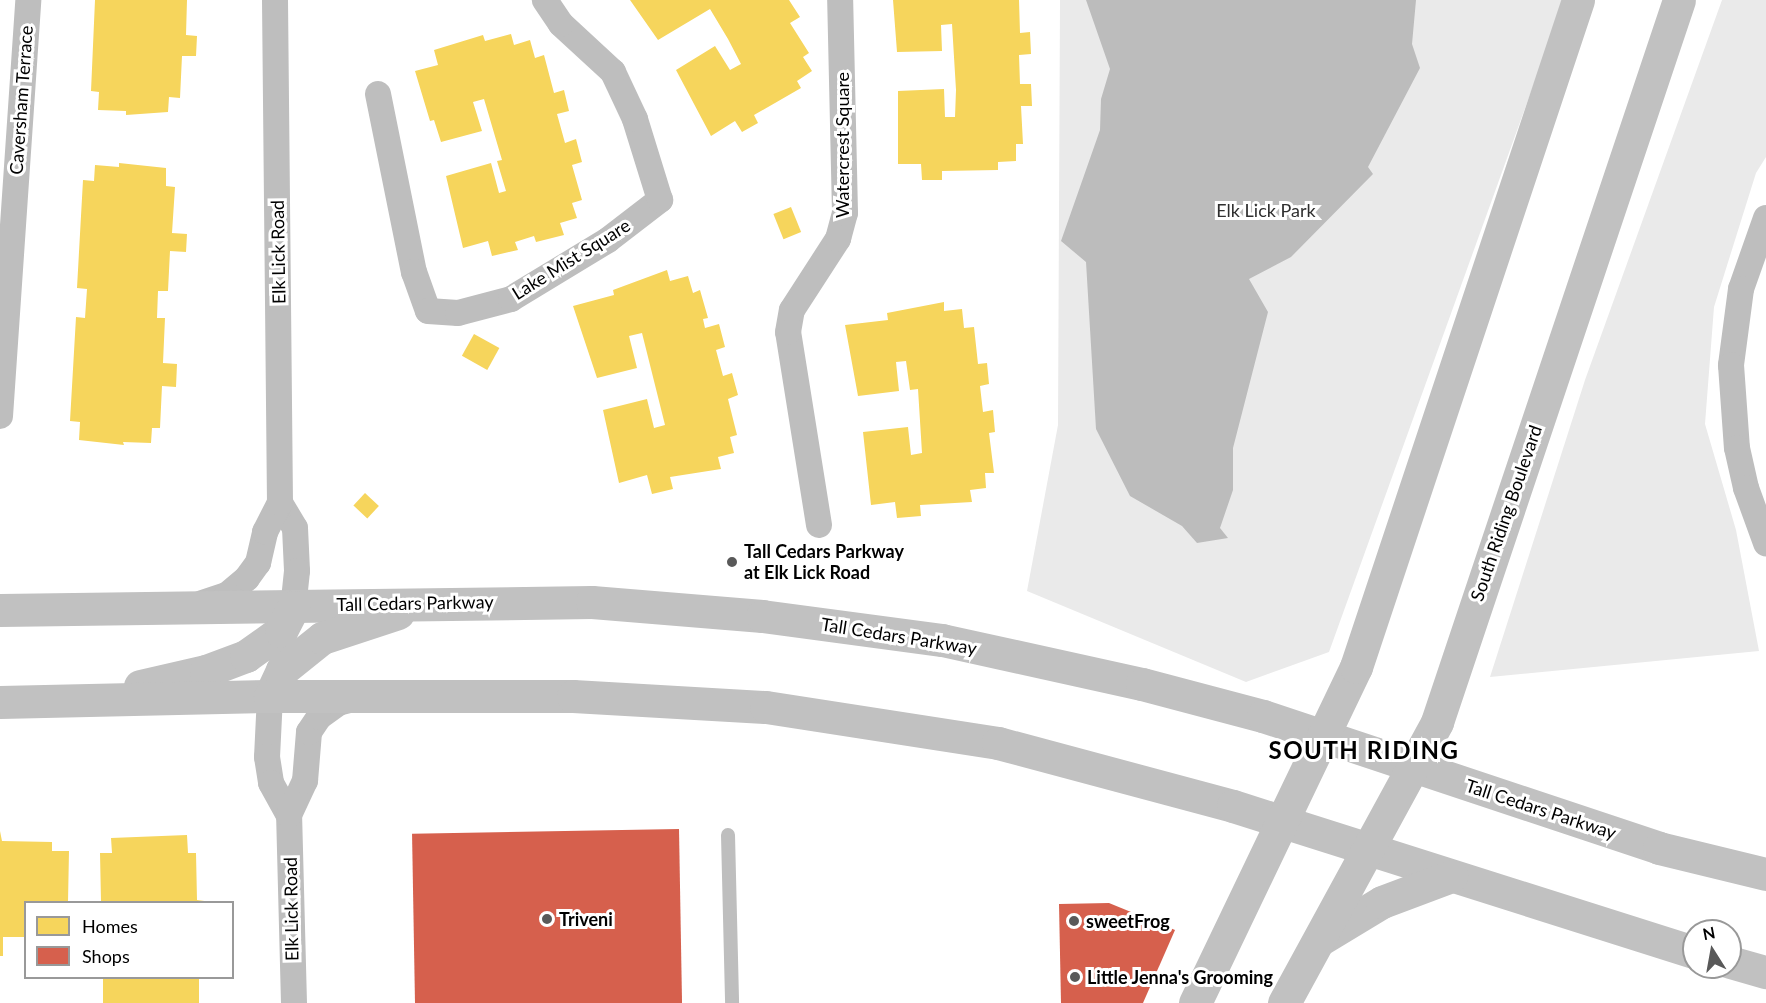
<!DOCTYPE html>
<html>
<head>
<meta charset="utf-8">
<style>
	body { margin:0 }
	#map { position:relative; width:1766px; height:1003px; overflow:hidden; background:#fff; font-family:Lato,sans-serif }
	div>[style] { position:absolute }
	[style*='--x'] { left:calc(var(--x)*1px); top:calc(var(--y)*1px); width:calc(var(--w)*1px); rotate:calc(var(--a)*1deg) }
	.green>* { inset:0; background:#eaeaea }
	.water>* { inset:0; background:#bcbcbc }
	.homes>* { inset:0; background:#f6d55c; transform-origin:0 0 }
	.shops>* { inset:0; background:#d6604d; transform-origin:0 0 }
	.lane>* { height:14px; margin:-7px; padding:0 7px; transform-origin:7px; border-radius:7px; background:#bebebe }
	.street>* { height:26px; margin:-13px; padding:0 13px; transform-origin:13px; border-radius:13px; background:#bebebe }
	.secondary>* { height:33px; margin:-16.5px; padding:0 16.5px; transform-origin:16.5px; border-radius:16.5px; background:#c1c1c1 }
	.dots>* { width:16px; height:16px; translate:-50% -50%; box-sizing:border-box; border:3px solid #fff; border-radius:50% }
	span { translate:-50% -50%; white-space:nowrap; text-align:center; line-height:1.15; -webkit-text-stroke:6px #fff; paint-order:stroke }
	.street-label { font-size:18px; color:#000 }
	.park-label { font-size:18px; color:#2f2f2f }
	.poi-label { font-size:18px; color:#000; font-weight:700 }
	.left { translate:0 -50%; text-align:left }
	.district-label { font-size:24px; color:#000; font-weight:700; letter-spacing:1.5px }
	.legend { position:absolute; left:24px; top:901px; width:210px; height:78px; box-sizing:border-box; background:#fff; border:2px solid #999; margin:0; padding:8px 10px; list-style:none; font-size:18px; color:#000 }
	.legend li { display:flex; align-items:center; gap:12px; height:30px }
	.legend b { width:30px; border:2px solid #999 }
	.north { position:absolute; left:1682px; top:919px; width:60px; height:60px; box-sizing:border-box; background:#fff; border:2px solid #999; border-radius:50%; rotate:349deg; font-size:16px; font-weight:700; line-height:24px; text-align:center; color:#000 }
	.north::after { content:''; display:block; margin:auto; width:21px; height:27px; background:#595959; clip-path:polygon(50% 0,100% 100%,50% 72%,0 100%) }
</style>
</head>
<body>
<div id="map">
	<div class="green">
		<div style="clip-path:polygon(1060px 0,1564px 0,1329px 652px,1246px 682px,1027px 591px,1058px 425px)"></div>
		<div style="clip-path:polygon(1722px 0,1766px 0,1766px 157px,1756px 173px,1714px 307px,1705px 424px,1736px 530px,1759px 651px,1490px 677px,1585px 380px)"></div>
	</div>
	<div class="water">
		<div style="clip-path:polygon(1086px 0,1416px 0,1412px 44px,1420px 68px,1368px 167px,1373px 174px,1291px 257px,1249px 279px,1268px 312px,1233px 448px,1233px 490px,1220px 528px,1228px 538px,1197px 543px,1182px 526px,1130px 496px,1096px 429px,1086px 262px,1061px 241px,1100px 130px,1101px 99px,1110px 69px)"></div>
	</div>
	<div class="homes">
		<div style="clip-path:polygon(95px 0,187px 0,186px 35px,197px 36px,196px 56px,182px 56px,180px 98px,169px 97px,168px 112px,126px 115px,126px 111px,98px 110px,99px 92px,91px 91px)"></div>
		<div style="clip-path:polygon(630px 0,789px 0,800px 17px,790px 23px,809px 53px,803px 57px,812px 71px,797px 81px,801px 88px,754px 115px,758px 123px,742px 132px,735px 121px,711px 136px,676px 70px,715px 46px,730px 70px,741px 64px,728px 39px,710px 9px,658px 40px)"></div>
		<div style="clip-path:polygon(893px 0,1019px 0,1020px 33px,1030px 32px,1031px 54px,1019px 55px,1020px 84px,1031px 84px,1032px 106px,1021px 106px,1023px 144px,1016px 144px,1016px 161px,998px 162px,998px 170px,942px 171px,942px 180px,922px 180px,921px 164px,898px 164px,898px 91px,944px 89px,945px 117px,955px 117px,956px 90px,952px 24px,941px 25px,942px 51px,897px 52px)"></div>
		<div style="clip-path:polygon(511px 34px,514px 45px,530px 40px,535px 58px,544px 55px,554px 93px,564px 90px,569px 111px,557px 114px,565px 143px,576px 139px,582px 162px,572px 165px,582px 200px,572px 203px,577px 218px,560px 223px,564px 235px,536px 242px,534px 236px,515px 242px,518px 250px,492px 256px,488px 241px,463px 248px,446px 176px,491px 163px,499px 193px,506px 191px,497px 161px,502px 160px,484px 99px,473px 102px,482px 131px,441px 142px,434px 120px,430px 121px,415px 71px,438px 65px,434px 50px,483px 35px,485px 41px)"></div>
		<div style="clip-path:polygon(119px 163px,166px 168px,166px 186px,175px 187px,172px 233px,187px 234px,186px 252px,170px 251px,168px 291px,158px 291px,157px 318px,165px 318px,163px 363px,177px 364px,176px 387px,162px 386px,160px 428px,152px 428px,151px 443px,123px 442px,124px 445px,79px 440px,80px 422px,70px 421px,76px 317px,85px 318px,87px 289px,77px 288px,83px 180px,94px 181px,95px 165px,119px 167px)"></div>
		<div style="left:791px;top:207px;width:27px;height:19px;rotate:68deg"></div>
		<div style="clip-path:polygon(667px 270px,670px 281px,688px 276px,693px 293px,700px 290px,708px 318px,703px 319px,705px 328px,719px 324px,725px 347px,716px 350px,723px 376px,732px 373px,738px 395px,728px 399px,737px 435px,730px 437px,734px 453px,718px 457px,721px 469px,670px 477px,673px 489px,652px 494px,647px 475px,619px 483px,603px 410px,647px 399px,654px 428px,665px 425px,642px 333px,629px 336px,637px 368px,597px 378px,573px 306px,614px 295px,613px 290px)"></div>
		<div style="clip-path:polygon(944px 302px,944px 311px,962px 309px,964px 328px,974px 327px,978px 364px,987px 363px,989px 384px,980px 386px,983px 412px,993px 410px,995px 432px,989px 433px,994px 473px,985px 473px,986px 488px,970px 490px,972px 502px,920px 505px,921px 516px,897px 518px,895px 502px,871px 505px,863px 432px,908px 427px,911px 455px,922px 453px,918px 389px,910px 390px,906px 361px,896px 362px,899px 391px,858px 396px,845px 325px,888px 320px,887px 313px)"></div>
		<div style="left:474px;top:334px;width:29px;height:25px;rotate:29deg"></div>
		<div style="left:365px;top:493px;width:19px;height:17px;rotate:43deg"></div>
		<div style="clip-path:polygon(0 831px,2px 841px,52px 842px,52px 851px,69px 851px,68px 902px,26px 902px,26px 937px,3px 937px,3px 956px,0 956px)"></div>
		<div style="clip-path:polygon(187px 835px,188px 853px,196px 853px,197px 900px,212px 902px,101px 902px,100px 853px,112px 853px,111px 838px)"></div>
		<div style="left:103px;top:978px;width:96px;height:25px"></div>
	</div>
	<div class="shops">
		<div style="left:679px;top:829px;width:174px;height:267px;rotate:89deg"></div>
		<div style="clip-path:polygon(1109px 903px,1175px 930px,1143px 1003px,1061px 1003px,1059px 904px)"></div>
	</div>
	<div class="lane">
		<div style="--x:728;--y:835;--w:168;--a:88.6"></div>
	</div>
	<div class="street">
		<div style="--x:378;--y:94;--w:182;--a:78.6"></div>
		<div style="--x:414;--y:272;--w:41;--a:70.3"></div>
		<div style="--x:428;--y:311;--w:30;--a:4"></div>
		<div style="--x:458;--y:313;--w:55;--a:-14.8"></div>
		<div style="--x:511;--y:299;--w:114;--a:-31.3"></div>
		<div style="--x:608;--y:240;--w:66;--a:-37.6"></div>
		<div style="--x:660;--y:200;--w:85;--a:-107.2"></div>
		<div style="--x:635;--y:119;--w:52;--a:-115.1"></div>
		<div style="--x:613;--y:72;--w:71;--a:-137.3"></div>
		<div style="--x:561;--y:24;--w:29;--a:-124"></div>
		<div style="--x:1766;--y:218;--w:75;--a:109.4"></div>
		<div style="--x:1741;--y:289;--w:77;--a:97.5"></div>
		<div style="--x:1731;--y:365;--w:83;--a:85.9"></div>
		<div style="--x:1737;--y:448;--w:41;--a:77.3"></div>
		<div style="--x:1746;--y:488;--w:59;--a:70"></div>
		<div style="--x:0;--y:416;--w:417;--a:-86.1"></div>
		<div style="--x:280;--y:503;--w:29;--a:59"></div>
		<div style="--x:295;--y:528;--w:43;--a:87.3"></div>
		<div style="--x:297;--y:571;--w:36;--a:96"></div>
		<div style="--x:819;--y:525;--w:195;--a:-99.1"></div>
		<div style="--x:788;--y:332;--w:22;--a:-80"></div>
		<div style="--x:792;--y:310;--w:85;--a:-57.1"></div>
		<div style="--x:838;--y:239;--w:27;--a:-75"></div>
		<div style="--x:845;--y:213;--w:213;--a:-91.3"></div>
		<div style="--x:202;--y:603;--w:26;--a:-18"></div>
		<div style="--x:227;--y:595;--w:26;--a:-40"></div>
		<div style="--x:247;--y:578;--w:19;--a:-54"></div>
		<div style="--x:258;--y:563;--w:32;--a:-77"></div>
		<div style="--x:265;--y:532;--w:33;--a:-63"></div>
		<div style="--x:280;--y:503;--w:503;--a:-90.57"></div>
		<div style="--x:270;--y:696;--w:61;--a:92.8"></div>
		<div style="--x:267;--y:757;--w:26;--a:81"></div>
		<div style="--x:271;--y:783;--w:37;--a:61"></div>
		<div style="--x:294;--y:1003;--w:188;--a:-91.5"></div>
		<div style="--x:289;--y:815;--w:38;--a:-65"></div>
		<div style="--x:305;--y:781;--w:49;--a:-85.3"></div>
		<div style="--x:309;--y:732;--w:18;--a:-56"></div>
		<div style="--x:319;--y:717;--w:24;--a:-36"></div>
		<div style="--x:338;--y:703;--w:20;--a:-15"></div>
	</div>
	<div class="secondary">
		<div style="--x:0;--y:610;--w:592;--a:-0.77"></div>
		<div style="--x:592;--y:602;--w:171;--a:4.7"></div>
		<div style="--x:762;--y:616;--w:182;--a:7.6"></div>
		<div style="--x:942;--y:640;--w:205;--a:12.4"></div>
		<div style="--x:1142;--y:684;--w:125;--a:14.8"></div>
		<div style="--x:1263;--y:716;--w:417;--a:18.4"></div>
		<div style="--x:1659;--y:848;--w:110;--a:13.7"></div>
		<div style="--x:140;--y:686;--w:68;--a:-12.8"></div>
		<div style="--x:206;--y:671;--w:43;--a:-20.6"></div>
		<div style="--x:246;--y:656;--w:43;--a:-35.5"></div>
		<div style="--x:281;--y:631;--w:27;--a:-63"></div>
		<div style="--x:270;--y:696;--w:29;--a:-65"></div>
		<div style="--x:282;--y:670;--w:51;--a:-38.7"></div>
		<div style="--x:322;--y:638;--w:80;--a:-18.2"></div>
		<div style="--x:0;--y:702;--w:270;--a:-1.3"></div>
		<div style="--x:270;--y:696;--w:303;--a:0"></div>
		<div style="--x:573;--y:696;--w:193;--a:3.3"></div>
		<div style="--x:766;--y:707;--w:235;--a:8.8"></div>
		<div style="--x:998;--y:743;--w:243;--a:15"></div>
		<div style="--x:1233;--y:806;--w:484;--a:17.6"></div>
		<div style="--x:1321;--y:939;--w:71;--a:-31.2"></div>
		<div style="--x:1382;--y:902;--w:74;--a:-20.6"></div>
		<div style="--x:1730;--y:962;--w:37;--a:16"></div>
		<div style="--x:1195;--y:1003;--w:373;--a:-64.4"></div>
		<div style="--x:1356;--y:667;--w:703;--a:-71.59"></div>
		<div style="--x:1284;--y:1003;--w:320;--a:-61.4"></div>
		<div style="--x:1437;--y:722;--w:761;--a:-71.47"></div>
	</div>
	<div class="dots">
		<div style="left:732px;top:562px;background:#595959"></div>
		<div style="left:547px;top:919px;background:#595959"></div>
		<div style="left:1074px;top:921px;background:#595959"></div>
		<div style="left:1075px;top:977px;background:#595959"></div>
	</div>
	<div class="street-label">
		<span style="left:21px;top:100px;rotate:-86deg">Caversham Terrace</span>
		<span style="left:842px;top:145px;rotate:-90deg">Watercrest Square</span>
		<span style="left:278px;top:252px;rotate:-91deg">Elk Lick Road</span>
		<span style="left:571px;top:259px;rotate:-32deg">Lake Mist Square</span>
		<span style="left:1506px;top:513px;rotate:-71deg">South Riding Boulevard</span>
		<span style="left:415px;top:603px;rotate:-1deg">Tall Cedars Parkway</span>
		<span style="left:899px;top:636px;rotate:9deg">Tall Cedars Parkway</span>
		<span style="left:1541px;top:809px;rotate:18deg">Tall Cedars Parkway</span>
		<span style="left:291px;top:909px;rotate:-91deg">Elk Lick Road</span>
	</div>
	<div class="park-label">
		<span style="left:1266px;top:210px">Elk Lick Park</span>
	</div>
	<div class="poi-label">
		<span class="left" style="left:744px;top:562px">Tall Cedars Parkway<br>at Elk Lick Road</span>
		<span class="left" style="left:559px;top:919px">Triveni</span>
		<span class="left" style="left:1086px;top:921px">sweetFrog</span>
		<span class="left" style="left:1087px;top:977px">Little Jenna's Grooming</span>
	</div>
	<div class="district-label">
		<span style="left:1364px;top:750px">SOUTH RIDING</span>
	</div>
	<ul class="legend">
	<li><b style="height:16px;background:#f6d55c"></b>Homes</li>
	<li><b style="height:16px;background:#d6604d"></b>Shops</li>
	</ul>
	<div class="north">N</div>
</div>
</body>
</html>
